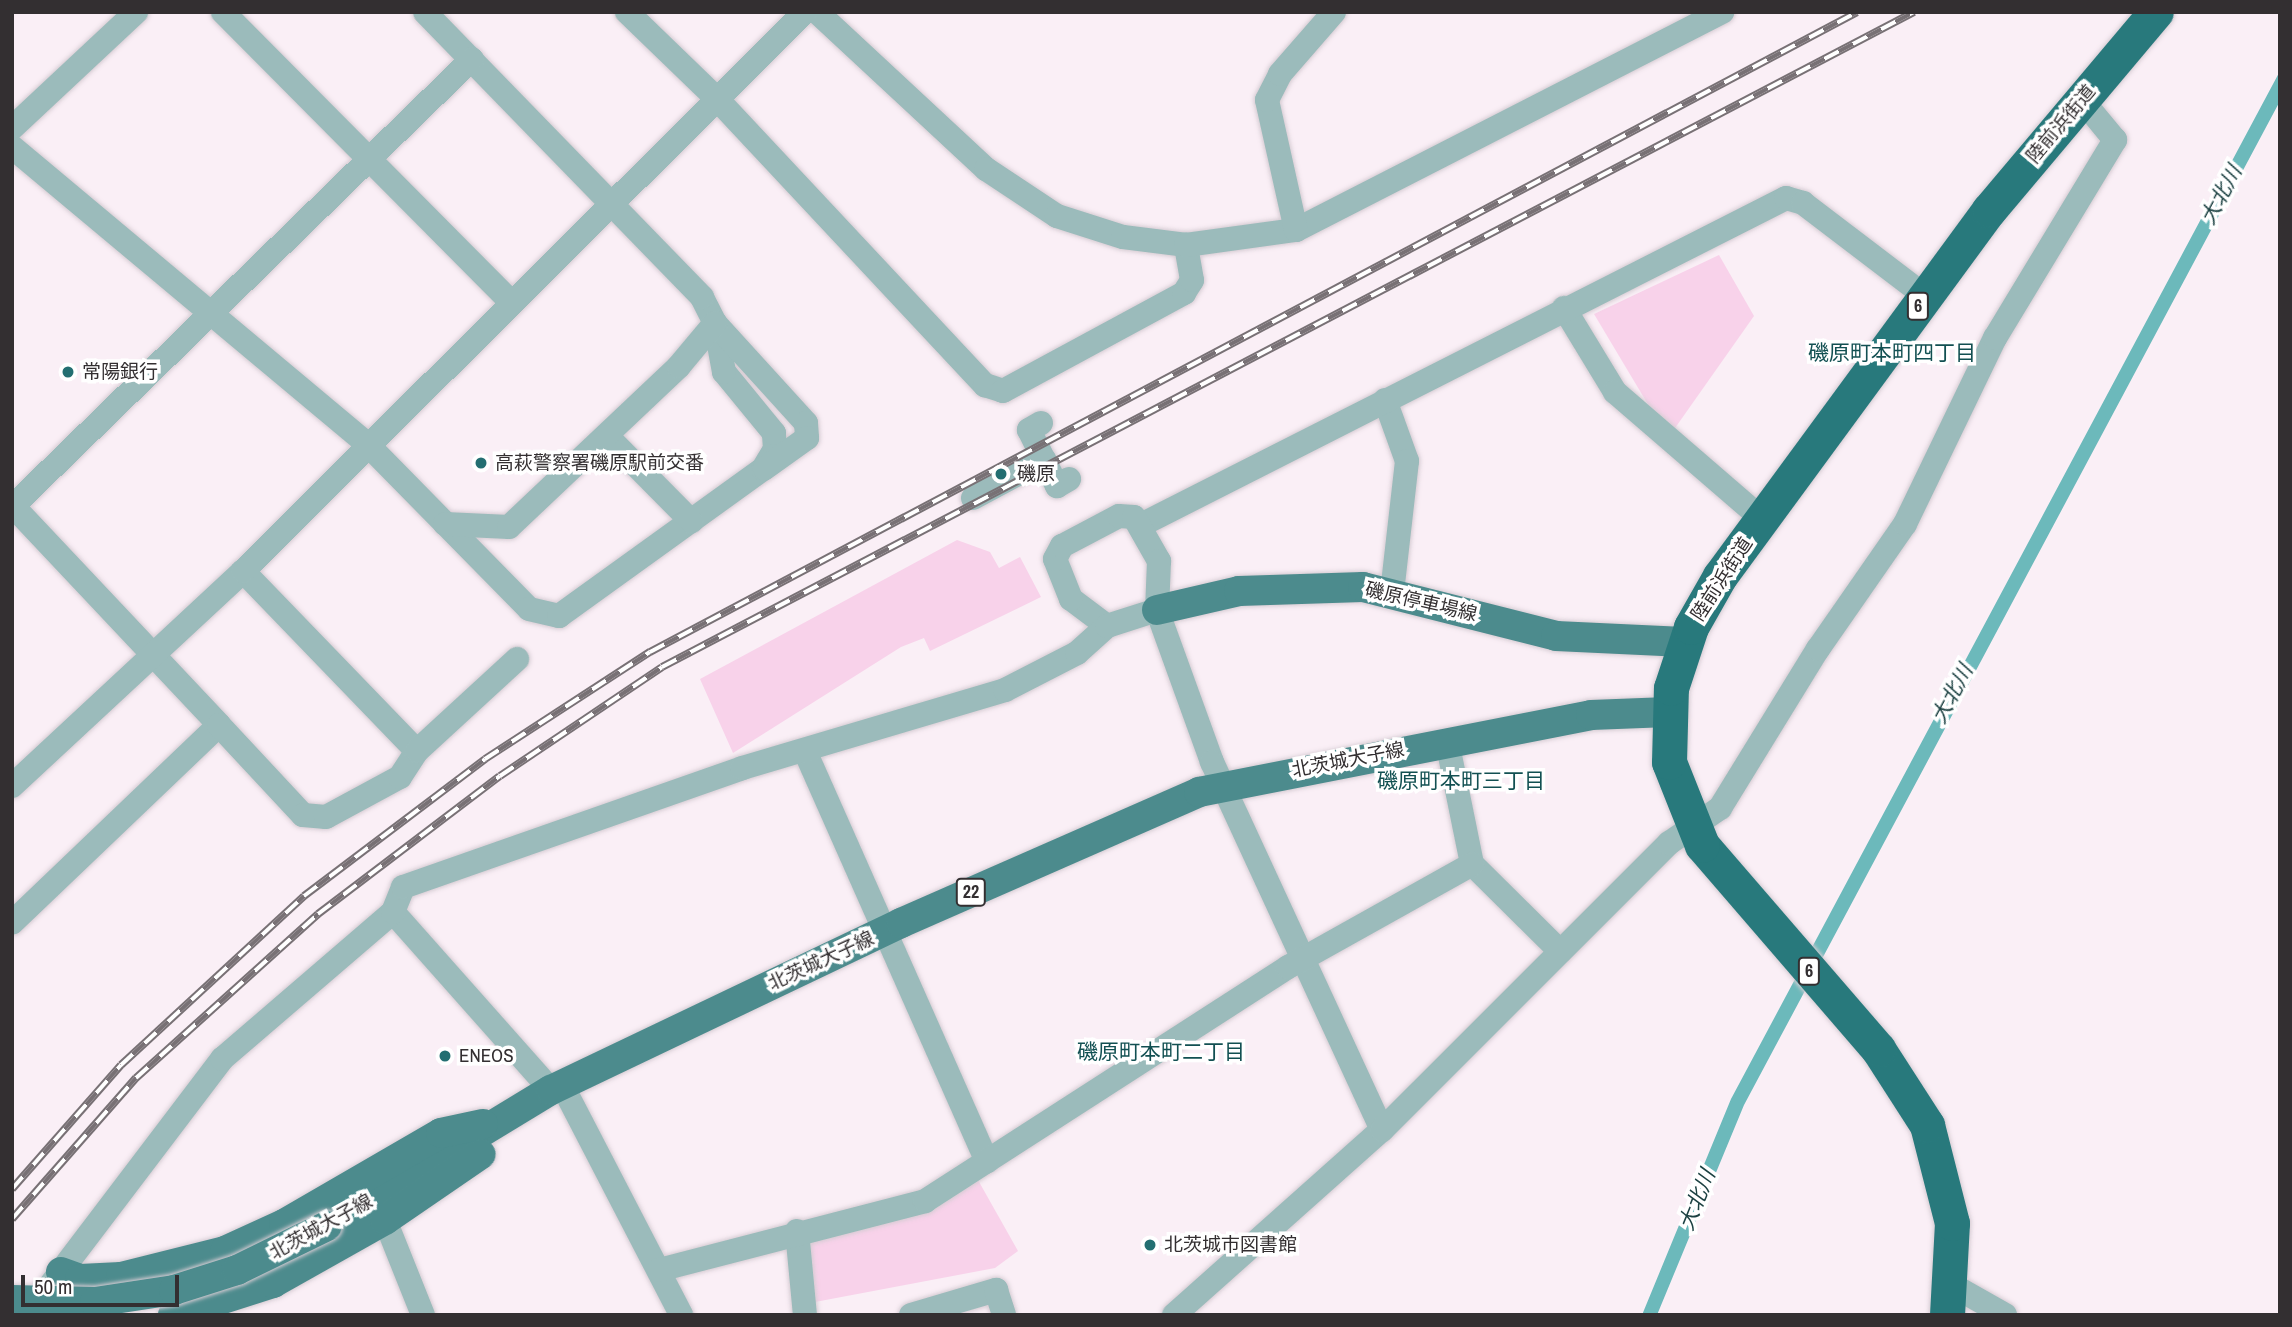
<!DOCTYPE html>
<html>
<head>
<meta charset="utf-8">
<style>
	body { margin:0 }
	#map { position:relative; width:2292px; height:1327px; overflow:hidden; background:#faeff6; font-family:"Archivo Narrow","Noto Sans JP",sans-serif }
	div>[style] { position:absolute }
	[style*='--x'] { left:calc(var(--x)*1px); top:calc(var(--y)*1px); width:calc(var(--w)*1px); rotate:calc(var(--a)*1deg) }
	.green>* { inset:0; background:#f8d2ea }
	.water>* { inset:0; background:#6cb9bb }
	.roads { filter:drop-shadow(0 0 2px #d6ccd3) drop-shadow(0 0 2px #d6ccd3) }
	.minor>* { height:24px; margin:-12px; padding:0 12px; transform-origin:12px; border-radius:12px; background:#9bbbbb }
	.major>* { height:30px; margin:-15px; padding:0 15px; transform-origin:15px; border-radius:15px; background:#4c8b8d }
	.highway>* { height:35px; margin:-17.5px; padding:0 17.5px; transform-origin:17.5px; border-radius:17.5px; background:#28797c }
	.rail>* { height:8px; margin-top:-4px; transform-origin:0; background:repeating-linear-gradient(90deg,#fff 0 16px,#787175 0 32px); box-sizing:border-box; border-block:2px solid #787175 }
	.bridges { filter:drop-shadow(0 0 2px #d6ccd3) drop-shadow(0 0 2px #d6ccd3) }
	.major-bridge>* { height:30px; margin:-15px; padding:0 15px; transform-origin:15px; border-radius:15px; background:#4c8b8d }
	.dots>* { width:19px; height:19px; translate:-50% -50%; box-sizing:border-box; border:4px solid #fff; border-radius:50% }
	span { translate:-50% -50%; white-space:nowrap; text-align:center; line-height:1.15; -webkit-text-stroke:7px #fff; paint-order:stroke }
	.shield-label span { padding:2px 5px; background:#fff; border:2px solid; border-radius:5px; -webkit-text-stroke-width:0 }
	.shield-label { font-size:18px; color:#332f31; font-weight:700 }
	.street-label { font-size:19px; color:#332f31 }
	.poi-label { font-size:19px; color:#332f31 }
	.left { translate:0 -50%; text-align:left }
	.water-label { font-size:21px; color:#1c4142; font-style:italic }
	.neighbourhood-label { font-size:21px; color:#125052 }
	.frame { position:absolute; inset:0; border:14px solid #332f31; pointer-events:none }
	.scale { position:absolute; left:21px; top:1275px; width:158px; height:32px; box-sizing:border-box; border:4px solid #332f31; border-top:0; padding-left:9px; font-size:21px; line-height:24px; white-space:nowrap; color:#332f31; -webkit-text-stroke:5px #fff; paint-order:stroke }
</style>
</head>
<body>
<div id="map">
	<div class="green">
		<div style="clip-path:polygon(1719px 255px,1754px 316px,1668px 438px,1594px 314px)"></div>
		<div style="clip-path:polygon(957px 540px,990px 552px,999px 568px,1020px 557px,1041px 597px,930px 651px,924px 638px,901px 647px,733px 753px,700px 679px)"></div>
		<div style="clip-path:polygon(978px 1180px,1018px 1251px,995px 1268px,815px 1302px,810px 1241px)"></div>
	</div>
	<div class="water">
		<div style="clip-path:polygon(2280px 71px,2280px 101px,1744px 1105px,1657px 1315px,1642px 1315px,1731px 1099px)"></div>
	</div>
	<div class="roads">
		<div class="minor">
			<div style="--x:223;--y:12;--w:407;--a:45.2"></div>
			<div style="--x:627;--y:12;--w:127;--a:44"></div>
			<div style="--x:718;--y:100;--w:391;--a:46.9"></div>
			<div style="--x:985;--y:385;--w:19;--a:18"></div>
			<div style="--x:1003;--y:391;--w:206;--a:-28.4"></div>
			<div style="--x:1184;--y:293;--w:15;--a:-58"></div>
			<div style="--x:1192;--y:280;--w:36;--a:-100"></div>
			<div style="--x:817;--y:12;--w:231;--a:42.9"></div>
			<div style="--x:986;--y:169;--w:85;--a:33.5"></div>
			<div style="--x:1057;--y:216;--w:69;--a:17.7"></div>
			<div style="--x:1123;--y:237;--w:64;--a:7.2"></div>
			<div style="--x:1186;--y:245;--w:111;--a:-7.8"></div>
			<div style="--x:1296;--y:230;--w:479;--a:-27.1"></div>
			<div style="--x:12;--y:128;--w:170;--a:-43.1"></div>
			<div style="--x:12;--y:147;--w:466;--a:39.9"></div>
			<div style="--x:369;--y:446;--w:228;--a:45.5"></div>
			<div style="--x:529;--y:609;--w:31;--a:13"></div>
			<div style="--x:559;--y:616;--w:251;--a:-35.8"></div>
			<div style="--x:763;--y:469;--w:23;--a:-59"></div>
			<div style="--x:775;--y:449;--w:16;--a:-94"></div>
			<div style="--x:774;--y:433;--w:79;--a:-129.3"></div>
			<div style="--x:724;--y:372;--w:50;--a:-100.4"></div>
			<div style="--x:715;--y:323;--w:29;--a:-117"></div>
			<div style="--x:702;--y:297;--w:397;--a:-134.2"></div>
			<div style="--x:1296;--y:230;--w:133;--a:-102.6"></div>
			<div style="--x:1267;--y:100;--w:29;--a:-63"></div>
			<div style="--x:1280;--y:74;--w:82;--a:-48.9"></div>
			<div style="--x:1564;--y:308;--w:98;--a:58.7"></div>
			<div style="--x:1615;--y:392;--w:194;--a:40.8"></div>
			<div style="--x:715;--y:323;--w:135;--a:47.7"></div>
			<div style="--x:806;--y:423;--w:15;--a:86"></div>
			<div style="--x:807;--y:438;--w:52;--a:144.5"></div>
			<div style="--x:1385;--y:400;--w:65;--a:70.2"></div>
			<div style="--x:1407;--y:461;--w:132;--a:96.5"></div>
			<div style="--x:1041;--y:423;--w:14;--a:150"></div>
			<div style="--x:1029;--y:430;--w:63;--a:63.4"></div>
			<div style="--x:1057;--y:486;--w:14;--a:-30"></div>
			<div style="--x:607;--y:436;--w:120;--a:45.3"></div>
			<div style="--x:973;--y:498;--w:81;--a:-28.2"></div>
			<div style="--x:12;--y:505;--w:302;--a:46.7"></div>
			<div style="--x:219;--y:725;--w:286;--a:136.3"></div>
			<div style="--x:12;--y:507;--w:642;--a:-44.24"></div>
			<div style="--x:445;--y:524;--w:64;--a:2.7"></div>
			<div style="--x:509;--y:527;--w:234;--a:-43.4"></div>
			<div style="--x:679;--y:366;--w:56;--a:-50.1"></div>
			<div style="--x:1143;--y:524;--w:721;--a:-26.88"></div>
			<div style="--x:1786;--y:198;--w:18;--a:16"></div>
			<div style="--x:1803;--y:203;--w:153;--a:37.3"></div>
			<div style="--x:243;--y:571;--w:250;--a:46"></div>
			<div style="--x:1107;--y:626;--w:45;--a:-143.1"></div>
			<div style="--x:1071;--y:599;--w:43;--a:-111.8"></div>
			<div style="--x:1055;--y:559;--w:15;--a:-62"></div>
			<div style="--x:1062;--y:546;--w:64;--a:-27.8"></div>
			<div style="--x:1119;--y:516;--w:15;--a:4"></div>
			<div style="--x:1134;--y:517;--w:51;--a:60.4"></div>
			<div style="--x:1159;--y:561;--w:49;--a:92.3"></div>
			<div style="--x:1157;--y:610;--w:162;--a:70.1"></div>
			<div style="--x:1212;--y:762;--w:405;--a:65.2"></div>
			<div style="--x:219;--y:725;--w:123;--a:47"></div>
			<div style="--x:303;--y:815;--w:23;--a:5"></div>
			<div style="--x:326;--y:817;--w:84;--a:-28.4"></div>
			<div style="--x:400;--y:777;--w:31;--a:-57"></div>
			<div style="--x:417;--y:751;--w:136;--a:-42.6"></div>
			<div style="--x:1447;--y:741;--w:126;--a:78.5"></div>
			<div style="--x:1472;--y:864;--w:124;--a:44.7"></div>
			<div style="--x:805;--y:751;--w:449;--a:66.1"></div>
			<div style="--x:12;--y:786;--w:316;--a:-42.9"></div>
			<div style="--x:243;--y:571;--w:793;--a:-44.85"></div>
			<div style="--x:393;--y:912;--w:238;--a:48.4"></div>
			<div style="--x:562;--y:1085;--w:259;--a:62.6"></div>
			<div style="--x:385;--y:1220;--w:102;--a:68.2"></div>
			<div style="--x:797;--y:1231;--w:84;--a:84.6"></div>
			<div style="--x:659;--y:1270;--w:275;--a:-14.5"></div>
			<div style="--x:925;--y:1201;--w:432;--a:-32.8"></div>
			<div style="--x:1288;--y:967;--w:211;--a:-29.2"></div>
			<div style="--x:1952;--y:1285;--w:61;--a:29.5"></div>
			<div style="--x:30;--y:1312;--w:318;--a:-52.8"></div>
			<div style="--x:222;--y:1059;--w:225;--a:-40.7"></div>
			<div style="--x:393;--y:912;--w:27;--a:-68"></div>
			<div style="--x:403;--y:887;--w:359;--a:-19.3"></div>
			<div style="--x:742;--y:768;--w:274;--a:-16.5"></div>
			<div style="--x:1005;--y:690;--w:81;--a:-27.2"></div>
			<div style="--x:1077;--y:653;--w:40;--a:-42"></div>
			<div style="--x:1107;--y:626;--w:52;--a:-17.7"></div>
			<div style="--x:911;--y:1315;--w:89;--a:-16.4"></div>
			<div style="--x:996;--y:1290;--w:26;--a:72"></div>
			<div style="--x:1174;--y:1315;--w:278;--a:-41.7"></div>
			<div style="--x:1382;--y:1130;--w:406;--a:-45"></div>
			<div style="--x:1669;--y:843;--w:62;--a:-34.5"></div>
			<div style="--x:1720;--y:808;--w:187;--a:-58.4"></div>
			<div style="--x:1818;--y:649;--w:152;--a:-55.2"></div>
			<div style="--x:1905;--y:524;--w:207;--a:-64.2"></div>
			<div style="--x:1995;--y:338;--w:232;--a:-58.8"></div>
			<div style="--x:2115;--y:140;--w:52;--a:-129.5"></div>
		</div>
		<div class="major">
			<div style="--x:1157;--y:610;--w:84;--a:-13"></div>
			<div style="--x:1239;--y:591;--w:124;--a:-1.8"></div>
			<div style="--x:1363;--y:587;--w:199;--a:14.2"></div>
			<div style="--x:1556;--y:636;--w:128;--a:2.7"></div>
			<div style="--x:327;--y:1226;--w:262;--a:-31.3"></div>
			<div style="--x:551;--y:1090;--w:388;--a:-25.5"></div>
			<div style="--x:901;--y:923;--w:326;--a:-23.7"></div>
			<div style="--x:1199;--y:792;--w:399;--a:-11.1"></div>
			<div style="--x:1591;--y:715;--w:77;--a:-2.2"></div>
			<div style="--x:61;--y:1272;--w:20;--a:20"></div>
			<div style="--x:80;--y:1279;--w:41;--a:-2.8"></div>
			<div style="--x:121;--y:1277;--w:107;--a:-14"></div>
			<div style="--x:225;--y:1251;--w:65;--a:-24.6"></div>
			<div style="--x:284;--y:1224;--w:181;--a:-30.1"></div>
			<div style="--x:441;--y:1133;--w:43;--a:-12.1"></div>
			<div style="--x:173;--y:1315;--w:105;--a:-17.7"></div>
			<div style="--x:273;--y:1283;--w:129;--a:-29.4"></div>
			<div style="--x:385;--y:1220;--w:116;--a:-34.5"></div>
		</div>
		<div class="highway">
			<div style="--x:1947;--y:1315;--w:92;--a:-86.9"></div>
			<div style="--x:1952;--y:1223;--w:101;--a:-104.3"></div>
			<div style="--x:1927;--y:1125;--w:90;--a:-122.8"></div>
			<div style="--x:1878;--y:1049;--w:269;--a:-130.8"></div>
			<div style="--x:1702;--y:845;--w:89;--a:-111.7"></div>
			<div style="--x:1669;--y:762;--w:74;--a:-88.5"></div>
			<div style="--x:1671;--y:688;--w:64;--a:-71.8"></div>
			<div style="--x:1691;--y:627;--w:59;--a:-60.4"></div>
			<div style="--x:1720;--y:576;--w:454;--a:-53.7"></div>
			<div style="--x:1989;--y:210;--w:259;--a:-49.9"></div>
		</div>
	</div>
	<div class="rail">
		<div style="--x:12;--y:1189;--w:165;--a:-48.7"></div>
		<div style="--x:121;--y:1065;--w:249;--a:-42.7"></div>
		<div style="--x:304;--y:896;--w:227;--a:-37.1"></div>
		<div style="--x:485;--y:759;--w:197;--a:-33"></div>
		<div style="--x:650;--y:652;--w:1366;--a:-27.93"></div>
		<div style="--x:12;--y:1219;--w:188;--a:-48.7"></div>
		<div style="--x:136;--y:1078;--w:245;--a:-42"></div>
		<div style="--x:318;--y:914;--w:228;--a:-37.2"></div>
		<div style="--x:500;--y:776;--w:195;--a:-33.9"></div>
		<div style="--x:662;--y:667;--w:1413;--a:-27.62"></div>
	</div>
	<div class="bridges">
		<div class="major-bridge">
			<div style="--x:12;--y:1300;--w:83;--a:1.4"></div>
			<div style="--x:95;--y:1302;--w:80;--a:-8.6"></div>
			<div style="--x:174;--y:1290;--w:66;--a:-17.6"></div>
			<div style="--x:237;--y:1270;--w:100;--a:-26.1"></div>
		</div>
	</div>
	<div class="dots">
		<div style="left:68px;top:372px;background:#236e71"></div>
		<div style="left:481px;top:463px;background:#236e71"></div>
		<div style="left:1001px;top:474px;background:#236e71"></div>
		<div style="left:445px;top:1056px;background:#236e71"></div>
		<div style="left:1150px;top:1245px;background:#236e71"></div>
	</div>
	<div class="shield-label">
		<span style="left:1918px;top:306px">6</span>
		<span style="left:971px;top:892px">22</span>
		<span style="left:1809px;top:971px">6</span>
	</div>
	<div class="street-label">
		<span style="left:2061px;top:124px;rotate:-50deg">陸前浜街道</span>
		<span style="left:1722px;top:579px;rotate:-57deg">陸前浜街道</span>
		<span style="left:1421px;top:602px;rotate:13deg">磯原停車場線</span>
		<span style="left:1348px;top:760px;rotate:-11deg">北茨城大子線</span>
		<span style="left:821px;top:961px;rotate:-25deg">北茨城大子線</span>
		<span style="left:321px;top:1227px;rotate:-29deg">北茨城大子線</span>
	</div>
	<div class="poi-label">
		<span class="left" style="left:82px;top:372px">常陽銀行</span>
		<span class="left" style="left:495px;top:463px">高萩警察署磯原駅前交番</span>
		<span class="left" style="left:1017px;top:474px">磯原</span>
		<span class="left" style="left:459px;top:1056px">ENEOS</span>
		<span class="left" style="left:1164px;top:1245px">北茨城市図書館</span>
	</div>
	<div class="water-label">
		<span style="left:2221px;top:195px;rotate:-62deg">大北川</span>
		<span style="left:1952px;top:694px;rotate:-62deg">大北川</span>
		<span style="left:1697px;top:1200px;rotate:-68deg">大北川</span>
	</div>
	<div class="neighbourhood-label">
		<span style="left:1892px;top:353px">磯原町本町四丁目</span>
		<span style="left:1461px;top:781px">磯原町本町三丁目</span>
		<span style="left:1161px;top:1052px">磯原町本町二丁目</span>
	</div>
	<div class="frame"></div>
	<div class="scale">50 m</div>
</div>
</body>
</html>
